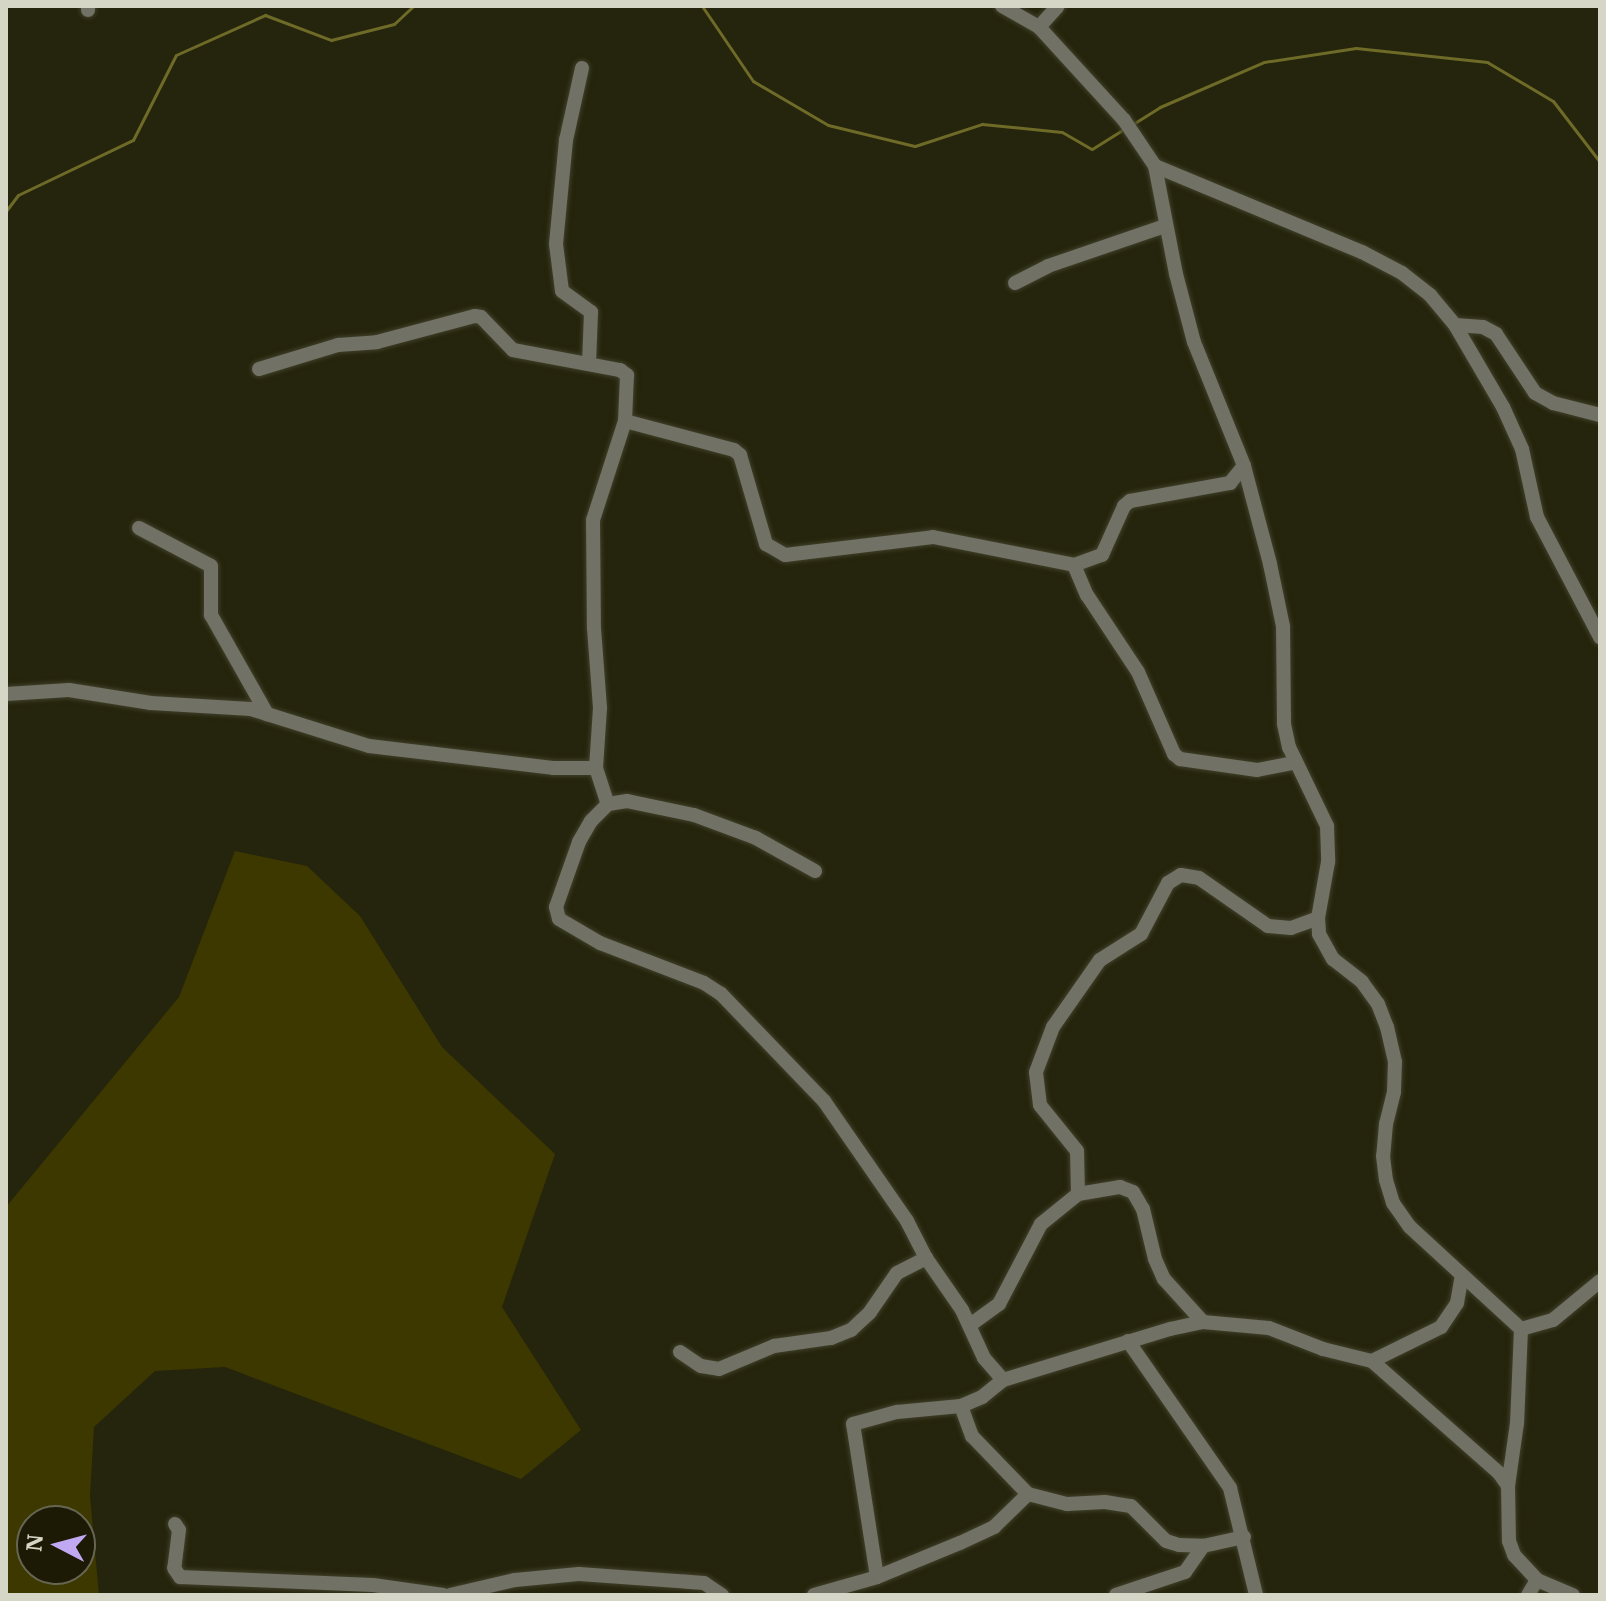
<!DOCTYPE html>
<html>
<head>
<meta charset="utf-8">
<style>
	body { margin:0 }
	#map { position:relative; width:1606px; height:1601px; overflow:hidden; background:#25240c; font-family:"IBM Plex Serif",serif }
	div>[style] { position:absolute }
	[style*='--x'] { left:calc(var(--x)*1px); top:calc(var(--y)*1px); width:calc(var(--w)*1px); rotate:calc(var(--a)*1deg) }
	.green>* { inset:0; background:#3c3800 }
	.stream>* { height:3px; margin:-1.5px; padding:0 1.5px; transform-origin:1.5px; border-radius:1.5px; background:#6e6a27 }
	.roads { filter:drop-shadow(0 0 2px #41402a) drop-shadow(0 0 2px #41402a) }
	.minor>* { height:14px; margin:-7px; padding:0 7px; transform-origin:7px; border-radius:7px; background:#717165 }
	span { translate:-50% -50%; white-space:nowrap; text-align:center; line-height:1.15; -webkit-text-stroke:8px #1c1a04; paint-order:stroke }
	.frame { position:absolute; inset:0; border:8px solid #d6d6c7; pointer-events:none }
	.north { position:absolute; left:16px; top:1505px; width:80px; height:80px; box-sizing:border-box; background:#1c1a04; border:2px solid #666552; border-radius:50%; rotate:276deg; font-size:22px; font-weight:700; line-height:32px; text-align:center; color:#d6d6c7 }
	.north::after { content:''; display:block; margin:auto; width:28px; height:36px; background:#c1a8f3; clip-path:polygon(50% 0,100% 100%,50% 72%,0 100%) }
</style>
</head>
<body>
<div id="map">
	<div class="green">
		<div style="clip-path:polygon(evenodd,235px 851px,307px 866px,360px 916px,442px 1047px,555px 1154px,502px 1307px,581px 1430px,521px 1479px,225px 1367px,155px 1371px,94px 1427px,90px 1496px,99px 1595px,6px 1595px,6px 1207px,179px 997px,235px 851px,32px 1521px,80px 1521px,80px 1569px,32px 1569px,32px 1521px)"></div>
	</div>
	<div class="stream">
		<div style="--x:702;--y:6;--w:91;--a:55.8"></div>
		<div style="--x:753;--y:81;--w:87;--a:30.4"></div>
		<div style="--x:828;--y:125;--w:89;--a:13.6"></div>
		<div style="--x:915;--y:146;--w:71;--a:-18.2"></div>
		<div style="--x:982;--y:124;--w:80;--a:5.7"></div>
		<div style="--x:1062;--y:132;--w:34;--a:30"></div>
		<div style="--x:1092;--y:149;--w:40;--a:-32"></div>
		<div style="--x:1133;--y:124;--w:32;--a:-32"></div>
		<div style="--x:1160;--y:107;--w:113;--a:-23.4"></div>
		<div style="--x:1264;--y:62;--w:93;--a:-8.7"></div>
		<div style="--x:1356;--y:48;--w:132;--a:6.1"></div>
		<div style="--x:1487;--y:62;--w:77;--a:30.6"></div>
		<div style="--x:1553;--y:101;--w:77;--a:52.4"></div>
		<div style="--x:6;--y:211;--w:20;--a:-53"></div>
		<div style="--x:18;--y:195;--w:127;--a:-25.6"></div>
		<div style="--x:133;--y:140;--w:95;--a:-63.2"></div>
		<div style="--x:176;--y:55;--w:98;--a:-24.2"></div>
		<div style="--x:265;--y:15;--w:71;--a:20.7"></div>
		<div style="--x:331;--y:40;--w:65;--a:-14.3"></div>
		<div style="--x:394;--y:24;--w:26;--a:-43"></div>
	</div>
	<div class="roads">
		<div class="minor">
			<div style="--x:1002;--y:6;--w:43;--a:29.6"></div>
			<div style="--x:1039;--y:27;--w:126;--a:47.6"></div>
			<div style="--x:1124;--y:120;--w:55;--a:56"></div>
			<div style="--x:1155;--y:166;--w:224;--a:22.6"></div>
			<div style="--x:1362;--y:252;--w:45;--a:27.7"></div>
			<div style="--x:1402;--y:273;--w:36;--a:38"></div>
			<div style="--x:1430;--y:295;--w:39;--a:50"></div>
			<div style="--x:1455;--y:325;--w:95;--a:59.7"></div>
			<div style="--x:1503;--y:407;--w:46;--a:65.7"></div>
			<div style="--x:1522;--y:449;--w:70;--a:77.6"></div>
			<div style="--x:1537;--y:517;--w:136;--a:62.3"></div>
			<div style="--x:88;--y:10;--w:4;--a:-90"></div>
			<div style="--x:1039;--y:27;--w:28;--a:-48"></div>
			<div style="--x:582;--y:68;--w:74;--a:102.5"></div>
			<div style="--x:566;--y:140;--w:104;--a:95.5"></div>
			<div style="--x:556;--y:244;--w:47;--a:82.7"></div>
			<div style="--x:562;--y:291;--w:36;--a:36"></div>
			<div style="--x:591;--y:312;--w:51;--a:92.2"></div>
			<div style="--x:1155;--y:166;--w:110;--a:79"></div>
			<div style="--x:1176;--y:274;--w:70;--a:75.2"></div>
			<div style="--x:1194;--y:342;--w:134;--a:68"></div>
			<div style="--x:1244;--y:466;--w:101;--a:75.1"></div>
			<div style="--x:1270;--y:564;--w:63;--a:78.2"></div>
			<div style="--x:1283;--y:626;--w:98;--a:89.4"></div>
			<div style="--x:1284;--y:724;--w:24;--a:78"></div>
			<div style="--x:1289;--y:747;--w:88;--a:64.3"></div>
			<div style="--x:1327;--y:826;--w:36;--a:88"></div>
			<div style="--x:1328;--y:862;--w:57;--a:100.1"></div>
			<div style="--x:1318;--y:918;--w:16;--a:86"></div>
			<div style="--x:1319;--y:934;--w:29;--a:61"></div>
			<div style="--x:1333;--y:959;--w:37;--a:38"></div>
			<div style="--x:1362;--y:982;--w:27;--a:54"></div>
			<div style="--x:1378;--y:1004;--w:25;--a:69"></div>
			<div style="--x:1387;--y:1027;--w:36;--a:77"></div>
			<div style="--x:1395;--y:1062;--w:30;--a:92"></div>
			<div style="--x:1394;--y:1092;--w:33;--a:104"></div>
			<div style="--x:1386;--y:1124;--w:32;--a:95"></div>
			<div style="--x:1383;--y:1156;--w:24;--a:83"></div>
			<div style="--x:1386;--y:1180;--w:24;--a:73"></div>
			<div style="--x:1393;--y:1203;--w:29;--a:55"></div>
			<div style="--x:1410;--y:1227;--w:151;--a:42.6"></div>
			<div style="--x:1521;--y:1329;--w:94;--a:92.4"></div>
			<div style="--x:1517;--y:1423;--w:64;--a:98.1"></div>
			<div style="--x:1508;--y:1486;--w:55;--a:89"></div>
			<div style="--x:1509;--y:1541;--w:15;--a:70"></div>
			<div style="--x:1514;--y:1555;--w:34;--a:47"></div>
			<div style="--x:1537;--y:1580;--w:39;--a:23"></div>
			<div style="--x:1015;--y:283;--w:37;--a:-27"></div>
			<div style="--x:1048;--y:266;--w:124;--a:-18.9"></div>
			<div style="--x:1455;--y:325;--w:28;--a:4"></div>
			<div style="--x:1483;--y:327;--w:15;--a:28"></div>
			<div style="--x:1496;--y:334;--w:71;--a:56.5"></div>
			<div style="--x:1535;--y:393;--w:21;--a:29"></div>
			<div style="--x:1553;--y:403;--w:49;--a:14.3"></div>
			<div style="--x:259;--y:369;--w:83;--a:-16.9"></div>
			<div style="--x:338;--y:345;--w:39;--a:-4"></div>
			<div style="--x:377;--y:342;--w:101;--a:-14.9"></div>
			<div style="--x:475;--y:316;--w:6;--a:9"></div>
			<div style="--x:481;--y:317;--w:46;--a:45.9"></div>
			<div style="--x:513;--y:350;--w:109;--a:10.6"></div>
			<div style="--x:620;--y:370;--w:9;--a:36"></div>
			<div style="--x:627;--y:375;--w:46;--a:92.5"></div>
			<div style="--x:625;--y:421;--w:104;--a:107.9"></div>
			<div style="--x:593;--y:520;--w:108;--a:89.5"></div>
			<div style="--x:594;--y:628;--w:80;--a:85.7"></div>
			<div style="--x:600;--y:708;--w:60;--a:93.8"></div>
			<div style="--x:596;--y:768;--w:38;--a:72"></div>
			<div style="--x:625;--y:421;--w:113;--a:14.9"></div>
			<div style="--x:734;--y:450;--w:8;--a:40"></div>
			<div style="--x:740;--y:455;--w:93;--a:73.7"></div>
			<div style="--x:766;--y:544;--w:22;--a:30"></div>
			<div style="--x:785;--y:555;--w:149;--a:-6.9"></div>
			<div style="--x:933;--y:537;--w:144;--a:11.2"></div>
			<div style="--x:1074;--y:565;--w:30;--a:-20"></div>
			<div style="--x:1102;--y:555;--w:54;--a:-65.8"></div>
			<div style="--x:1124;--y:506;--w:8;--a:-40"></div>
			<div style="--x:1130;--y:501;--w:102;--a:-10.2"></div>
			<div style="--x:1230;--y:483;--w:22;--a:-51"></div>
			<div style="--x:139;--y:528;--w:81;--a:27.8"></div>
			<div style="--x:211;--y:566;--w:49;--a:90"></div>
			<div style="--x:211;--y:615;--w:114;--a:60.5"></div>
			<div style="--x:1074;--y:565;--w:33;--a:67"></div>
			<div style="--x:1087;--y:595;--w:92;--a:56.5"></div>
			<div style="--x:1138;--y:672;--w:90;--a:66.3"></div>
			<div style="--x:1174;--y:754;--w:8;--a:40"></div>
			<div style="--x:1180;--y:759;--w:78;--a:8.1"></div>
			<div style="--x:1257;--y:770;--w:38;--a:-11"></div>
			<div style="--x:6;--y:694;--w:63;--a:-3.6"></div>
			<div style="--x:69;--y:690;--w:83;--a:9"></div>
			<div style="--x:151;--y:703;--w:100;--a:3.4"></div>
			<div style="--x:251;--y:709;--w:124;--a:17.4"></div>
			<div style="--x:369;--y:746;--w:185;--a:6.8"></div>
			<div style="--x:553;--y:768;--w:43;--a:0"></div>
			<div style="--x:815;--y:871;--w:68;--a:-150.8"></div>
			<div style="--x:756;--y:838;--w:66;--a:-159.6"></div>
			<div style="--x:694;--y:815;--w:68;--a:-168.2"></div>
			<div style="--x:627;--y:801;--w:19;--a:171"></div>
			<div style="--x:608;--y:804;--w:24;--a:135"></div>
			<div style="--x:591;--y:821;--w:24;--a:120"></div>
			<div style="--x:579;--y:842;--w:69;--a:109.5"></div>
			<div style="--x:556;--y:907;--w:12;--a:76"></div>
			<div style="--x:559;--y:919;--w:48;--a:30.3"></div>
			<div style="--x:600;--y:943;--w:111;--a:21"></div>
			<div style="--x:704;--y:983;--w:20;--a:33"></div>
			<div style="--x:721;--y:994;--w:149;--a:46.1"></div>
			<div style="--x:824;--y:1101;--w:146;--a:55.3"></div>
			<div style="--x:907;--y:1221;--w:42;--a:62.8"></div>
			<div style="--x:926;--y:1258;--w:63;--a:55.3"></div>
			<div style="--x:962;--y:1310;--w:53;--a:65.4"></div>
			<div style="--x:984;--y:1358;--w:29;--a:49"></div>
			<div style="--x:1003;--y:1380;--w:175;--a:-17"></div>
			<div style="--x:1170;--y:1329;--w:34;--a:-12"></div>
			<div style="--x:1203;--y:1322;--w:66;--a:5.2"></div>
			<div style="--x:1269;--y:1328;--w:58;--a:21.3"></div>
			<div style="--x:1323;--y:1349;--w:50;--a:13.8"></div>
			<div style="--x:1372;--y:1361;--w:77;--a:-26.2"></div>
			<div style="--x:1441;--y:1327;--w:29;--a:-56"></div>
			<div style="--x:1457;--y:1303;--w:28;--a:-80"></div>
			<div style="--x:1078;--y:1194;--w:43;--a:-91.3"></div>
			<div style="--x:1077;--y:1151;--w:59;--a:-128.8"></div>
			<div style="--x:1040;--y:1105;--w:33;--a:-97"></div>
			<div style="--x:1036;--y:1072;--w:48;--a:-69.3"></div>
			<div style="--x:1053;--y:1027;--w:82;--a:-55"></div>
			<div style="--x:1100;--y:960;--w:49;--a:-32.4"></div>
			<div style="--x:1141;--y:934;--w:58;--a:-62.1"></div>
			<div style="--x:1168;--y:883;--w:15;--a:-32"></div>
			<div style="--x:1181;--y:875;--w:18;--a:9"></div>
			<div style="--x:1199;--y:878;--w:84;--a:34.8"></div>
			<div style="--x:1268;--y:926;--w:23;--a:5"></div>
			<div style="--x:1291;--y:928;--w:29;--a:-20"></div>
			<div style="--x:970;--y:1325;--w:36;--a:-36"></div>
			<div style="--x:999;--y:1304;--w:90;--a:-62.3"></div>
			<div style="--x:1041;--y:1224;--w:48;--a:-39"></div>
			<div style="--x:1078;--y:1194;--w:43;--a:-9.5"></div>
			<div style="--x:1120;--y:1187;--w:14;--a:21"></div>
			<div style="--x:1133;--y:1192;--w:20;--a:60"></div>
			<div style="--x:1143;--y:1209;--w:51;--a:76.5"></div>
			<div style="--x:1155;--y:1259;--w:22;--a:66"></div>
			<div style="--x:1164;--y:1279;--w:58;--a:47.8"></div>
			<div style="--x:1521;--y:1329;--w:33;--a:-16"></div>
			<div style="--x:1553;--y:1320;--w:61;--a:-39.7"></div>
			<div style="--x:1128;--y:1341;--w:179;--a:55.2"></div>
			<div style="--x:1230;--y:1488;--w:110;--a:76.3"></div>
			<div style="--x:680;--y:1352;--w:25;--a:34"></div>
			<div style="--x:701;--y:1366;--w:18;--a:9"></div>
			<div style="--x:719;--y:1369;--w:60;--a:-22.7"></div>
			<div style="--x:774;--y:1346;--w:58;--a:-8"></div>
			<div style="--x:831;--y:1338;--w:22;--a:-22"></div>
			<div style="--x:851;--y:1330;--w:26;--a:-43"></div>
			<div style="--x:870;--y:1312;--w:47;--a:-55.3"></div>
			<div style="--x:897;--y:1273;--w:33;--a:-27"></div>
			<div style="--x:1372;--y:1361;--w:169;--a:41.4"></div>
			<div style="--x:1499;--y:1473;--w:16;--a:55"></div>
			<div style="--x:961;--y:1406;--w:32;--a:70"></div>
			<div style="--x:972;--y:1436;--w:81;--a:46"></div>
			<div style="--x:1028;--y:1494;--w:40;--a:14.4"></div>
			<div style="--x:1067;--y:1504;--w:38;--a:-3"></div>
			<div style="--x:1105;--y:1502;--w:26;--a:9"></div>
			<div style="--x:1131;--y:1506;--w:49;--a:45"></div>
			<div style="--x:1166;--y:1541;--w:14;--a:17"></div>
			<div style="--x:1179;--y:1545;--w:24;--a:2"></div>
			<div style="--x:1203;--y:1546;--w:42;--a:-12.4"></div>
			<div style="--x:175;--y:1524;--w:7;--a:56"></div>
			<div style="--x:179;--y:1530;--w:38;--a:97"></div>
			<div style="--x:174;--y:1568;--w:11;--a:56"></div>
			<div style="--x:180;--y:1577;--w:193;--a:2.4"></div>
			<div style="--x:373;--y:1585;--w:71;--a:8.1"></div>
			<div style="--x:877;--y:1577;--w:155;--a:-98.9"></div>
			<div style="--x:853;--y:1424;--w:46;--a:-15.3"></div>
			<div style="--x:897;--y:1412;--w:64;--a:-5.4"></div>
			<div style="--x:961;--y:1406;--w:23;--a:-23"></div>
			<div style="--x:982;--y:1397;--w:27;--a:-39"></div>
			<div style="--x:450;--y:1595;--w:67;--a:-13"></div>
			<div style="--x:515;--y:1580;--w:64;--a:-5.4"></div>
			<div style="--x:579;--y:1574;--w:125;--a:4.1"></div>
			<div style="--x:704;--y:1583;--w:22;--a:34"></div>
			<div style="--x:814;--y:1595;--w:66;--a:-15.9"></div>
			<div style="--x:877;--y:1577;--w:90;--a:-22.3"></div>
			<div style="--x:960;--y:1543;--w:38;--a:-25"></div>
			<div style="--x:994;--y:1527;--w:47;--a:-44.1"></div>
			<div style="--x:1116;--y:1595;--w:73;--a:-18.4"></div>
			<div style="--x:1185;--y:1572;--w:32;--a:-55"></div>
			<div style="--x:1528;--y:1595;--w:17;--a:-59"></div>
		</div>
	</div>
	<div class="frame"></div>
	<div class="north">N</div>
</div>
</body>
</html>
